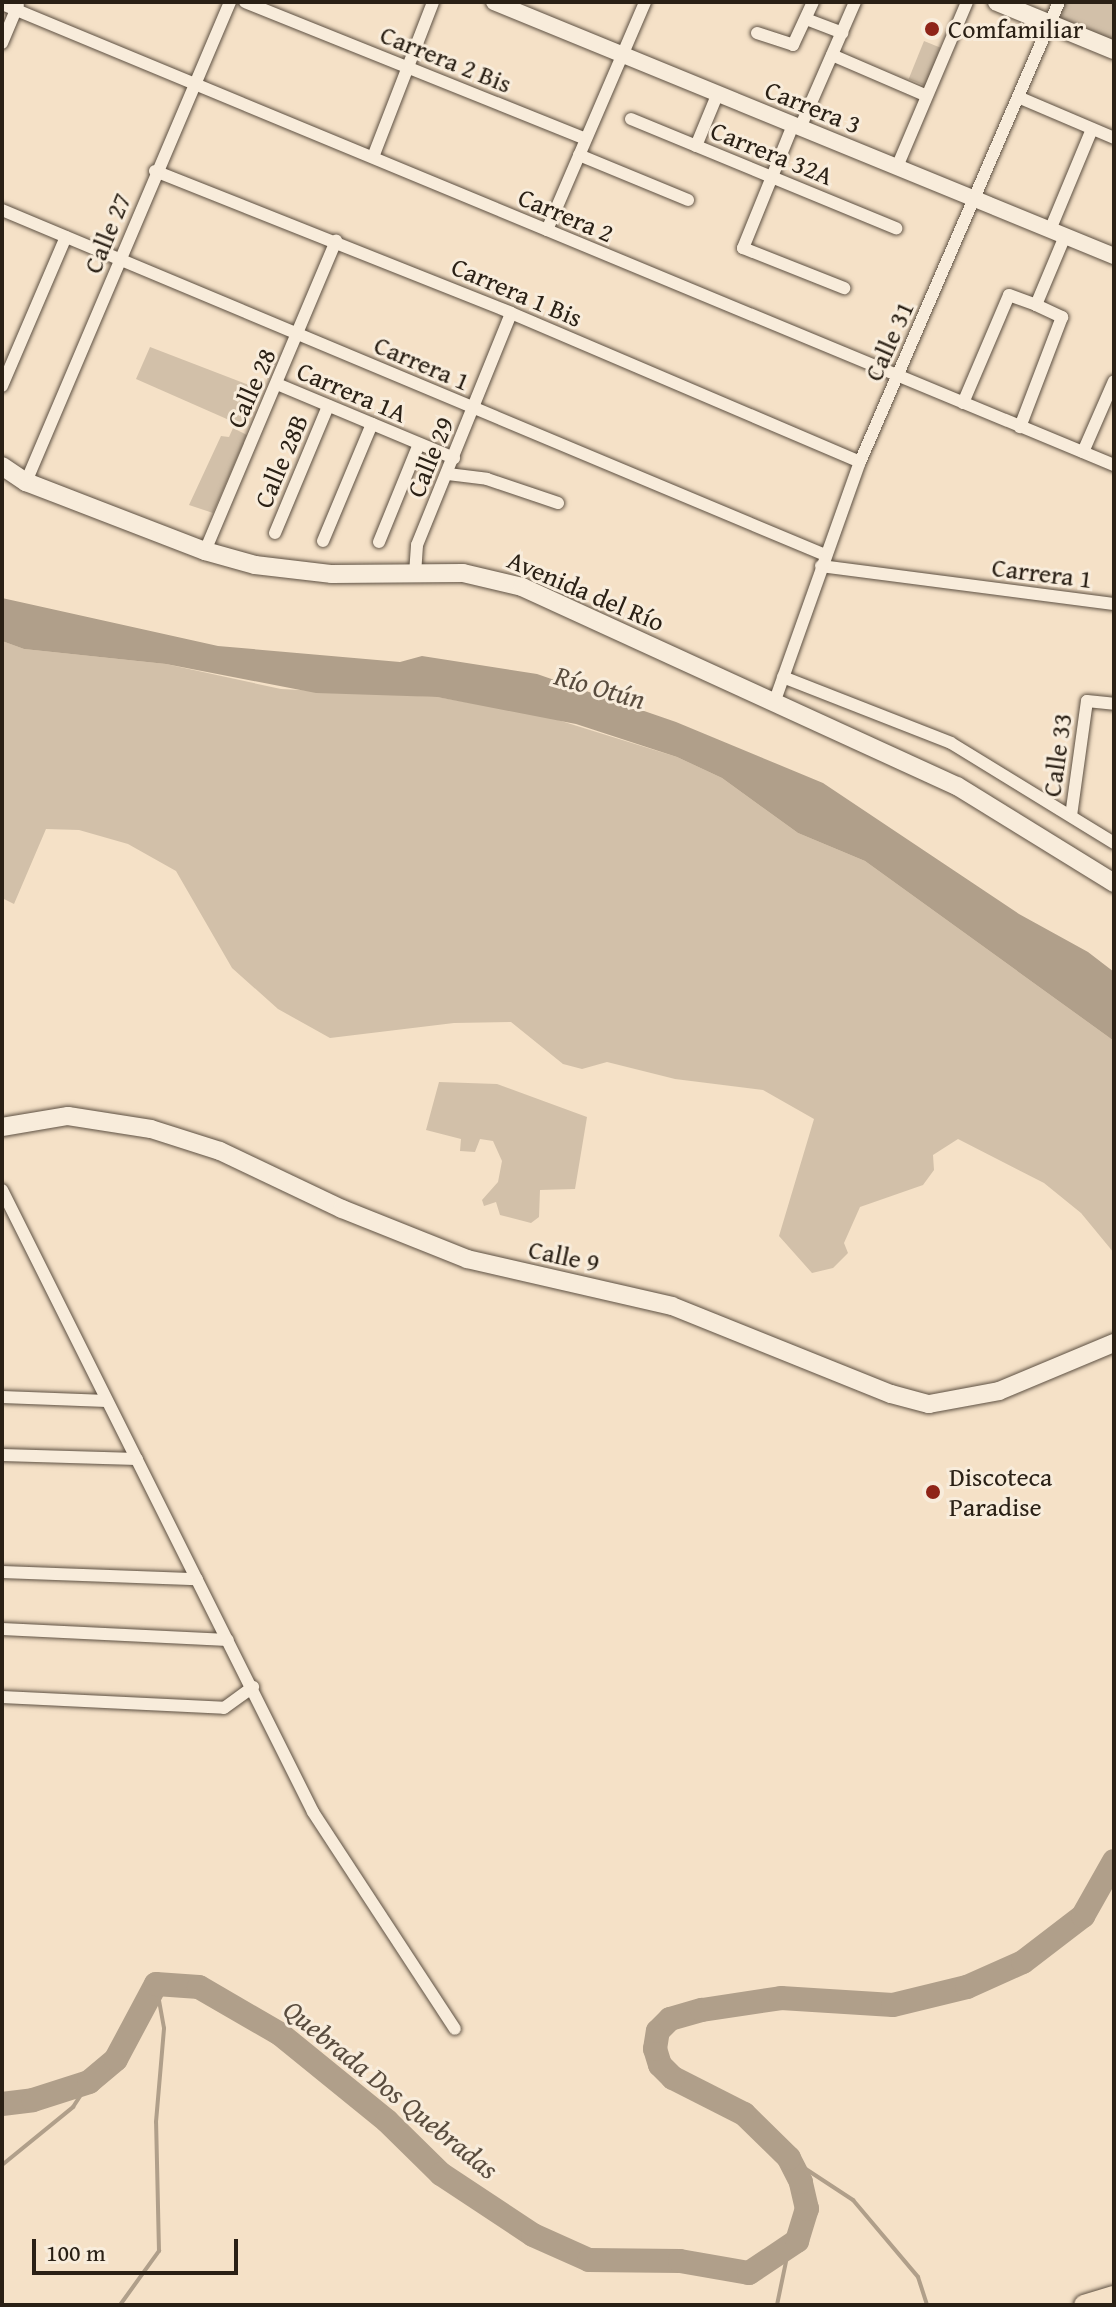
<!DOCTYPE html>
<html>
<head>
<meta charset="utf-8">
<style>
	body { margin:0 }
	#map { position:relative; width:1116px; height:2307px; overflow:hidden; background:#f5e1c7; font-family:"Gentium Book Plus",serif }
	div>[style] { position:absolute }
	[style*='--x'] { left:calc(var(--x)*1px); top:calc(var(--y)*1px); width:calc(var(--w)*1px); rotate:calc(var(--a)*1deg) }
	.green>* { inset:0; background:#d2c0a9; transform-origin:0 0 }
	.water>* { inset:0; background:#b09f8a }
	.stream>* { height:4px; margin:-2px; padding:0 2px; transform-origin:2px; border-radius:2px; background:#b09f8a }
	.river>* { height:24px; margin:-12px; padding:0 12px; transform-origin:12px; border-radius:12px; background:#b09f8a }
	.roads { filter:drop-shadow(0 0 2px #5d5042) drop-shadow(0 0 2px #5d5042) }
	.minor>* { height:12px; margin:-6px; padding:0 6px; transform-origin:6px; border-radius:6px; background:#f8ecdb }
	.tertiary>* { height:16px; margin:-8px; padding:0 8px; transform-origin:8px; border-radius:8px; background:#f8ecdb }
	.secondary>* { height:18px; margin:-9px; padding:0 9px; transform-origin:9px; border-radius:9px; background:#f8ecdb }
	.trunk>* { height:20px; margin:-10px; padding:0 10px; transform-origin:10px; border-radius:10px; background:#f5e1c7 }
	.dots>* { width:22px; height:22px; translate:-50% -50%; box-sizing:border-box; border:4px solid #f8ecdb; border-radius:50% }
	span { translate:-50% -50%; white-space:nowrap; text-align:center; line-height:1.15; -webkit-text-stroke:6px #f8ecdb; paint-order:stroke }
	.poi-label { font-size:26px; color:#2a2015 }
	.left { translate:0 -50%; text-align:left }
	.street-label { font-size:26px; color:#2a2015 }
	.water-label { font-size:28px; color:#594c3e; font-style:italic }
	.frame { position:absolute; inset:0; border:4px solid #2a2015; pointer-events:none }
	.scale { position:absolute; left:32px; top:2239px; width:206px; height:36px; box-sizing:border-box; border:4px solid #2a2015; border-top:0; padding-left:10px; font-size:24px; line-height:28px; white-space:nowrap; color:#2a2015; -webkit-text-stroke:6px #f8ecdb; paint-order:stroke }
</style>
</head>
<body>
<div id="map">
	<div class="green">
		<div style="clip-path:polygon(1059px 2px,1114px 2px,1114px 50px,1050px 24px)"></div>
		<div style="left:924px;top:41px;width:18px;height:41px;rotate:22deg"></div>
		<div style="clip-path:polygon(150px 347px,262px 390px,245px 427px,136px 379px)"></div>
		<div style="clip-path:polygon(233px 428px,247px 435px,213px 513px,189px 505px,221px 436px,229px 437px)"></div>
		<div style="clip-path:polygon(2px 641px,24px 649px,166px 664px,281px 689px,437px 697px,545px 716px,677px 757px,722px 778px,798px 833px,865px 861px,1114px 1041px,1114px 1253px,1081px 1213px,1044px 1183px,958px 1139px,933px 1155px,934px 1170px,923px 1185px,860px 1207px,844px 1243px,848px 1253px,833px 1268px,812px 1273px,779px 1236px,814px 1119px,763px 1090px,675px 1079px,607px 1062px,582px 1069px,563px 1064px,511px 1022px,454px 1023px,330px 1038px,278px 1009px,232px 968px,176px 871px,128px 844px,79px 830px,46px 829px,14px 904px,2px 898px)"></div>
		<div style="clip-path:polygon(439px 1082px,497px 1084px,587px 1117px,575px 1189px,540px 1190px,539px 1217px,531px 1223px,500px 1215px,496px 1202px,484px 1206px,482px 1200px,498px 1182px,502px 1161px,493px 1141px,480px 1139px,475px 1152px,460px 1151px,461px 1139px,426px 1130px)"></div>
	</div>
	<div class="water">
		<div style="clip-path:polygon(2px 598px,218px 646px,400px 662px,422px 656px,537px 674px,676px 722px,823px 783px,1019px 914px,1088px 952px,1114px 972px,1114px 1041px,865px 861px,798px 833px,722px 778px,677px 757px,576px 724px,437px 697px,316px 693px,166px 664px,24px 649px,2px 641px)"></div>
	</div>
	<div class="stream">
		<div style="--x:789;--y:2158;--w:77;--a:33.3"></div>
		<div style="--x:853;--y:2200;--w:101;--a:49.8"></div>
		<div style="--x:918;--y:2277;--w:29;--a:72"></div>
		<div style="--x:2;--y:2165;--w:92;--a:-39.2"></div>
		<div style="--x:73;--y:2107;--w:30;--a:-57"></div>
		<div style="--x:120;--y:2305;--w:67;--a:-54.2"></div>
		<div style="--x:159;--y:2251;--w:129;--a:-91.3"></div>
		<div style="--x:156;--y:2122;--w:94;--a:-85.1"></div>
		<div style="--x:164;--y:2028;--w:45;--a:-100.3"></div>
		<div style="--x:777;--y:2305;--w:54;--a:-78.3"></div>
	</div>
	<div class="river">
		<div style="--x:2;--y:2104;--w:31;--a:-7"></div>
		<div style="--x:33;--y:2100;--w:59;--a:-17.8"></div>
		<div style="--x:89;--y:2082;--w:35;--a:-40"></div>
		<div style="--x:116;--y:2059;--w:85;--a:-61.9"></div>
		<div style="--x:156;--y:1984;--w:43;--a:4"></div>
		<div style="--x:199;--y:1987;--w:94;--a:30.1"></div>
		<div style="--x:280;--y:2034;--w:138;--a:39.1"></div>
		<div style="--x:387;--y:2121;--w:76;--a:44.5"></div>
		<div style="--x:441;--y:2174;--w:110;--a:33.5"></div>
		<div style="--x:533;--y:2235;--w:61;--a:24.1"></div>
		<div style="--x:589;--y:2260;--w:91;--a:0.6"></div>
		<div style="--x:680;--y:2261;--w:70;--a:9.9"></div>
		<div style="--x:749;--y:2273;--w:58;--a:-33.7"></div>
		<div style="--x:797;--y:2241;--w:34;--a:-73"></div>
		<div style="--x:807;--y:2209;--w:28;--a:-103"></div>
		<div style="--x:801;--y:2182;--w:27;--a:-117"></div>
		<div style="--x:789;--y:2158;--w:63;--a:-135.6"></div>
		<div style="--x:744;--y:2114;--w:80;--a:-153.1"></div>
		<div style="--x:673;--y:2078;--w:18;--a:-135"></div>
		<div style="--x:660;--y:2065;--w:17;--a:-107"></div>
		<div style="--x:655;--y:2049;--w:18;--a:-81"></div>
		<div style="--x:658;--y:2031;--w:17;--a:-45"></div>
		<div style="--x:670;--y:2019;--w:33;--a:-16"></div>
		<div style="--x:702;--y:2010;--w:80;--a:-8.6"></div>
		<div style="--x:781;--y:1998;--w:112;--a:3.6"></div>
		<div style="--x:893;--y:2005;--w:76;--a:-13.7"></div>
		<div style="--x:967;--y:1987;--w:61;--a:-24.1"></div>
		<div style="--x:1023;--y:1962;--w:76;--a:-37.5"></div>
		<div style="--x:1083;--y:1916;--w:63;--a:-60.6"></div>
	</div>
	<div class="roads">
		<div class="minor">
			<div style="--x:245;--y:2;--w:367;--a:21.9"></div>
			<div style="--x:2;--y:4;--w:1204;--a:22.52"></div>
			<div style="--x:806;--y:19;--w:39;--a:21"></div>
			<div style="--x:757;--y:33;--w:38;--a:18"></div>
			<div style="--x:793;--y:45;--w:47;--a:-65.1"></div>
			<div style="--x:2;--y:43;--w:41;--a:-67.2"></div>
			<div style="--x:832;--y:55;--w:103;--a:23.3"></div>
			<div style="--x:1018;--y:97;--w:104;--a:23.1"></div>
			<div style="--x:631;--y:119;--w:287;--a:22.4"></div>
			<div style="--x:793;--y:125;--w:133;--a:112.1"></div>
			<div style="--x:743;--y:248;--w:109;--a:21.6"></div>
			<div style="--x:800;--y:128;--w:137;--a:-66.4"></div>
			<div style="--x:696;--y:146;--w:57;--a:-67.5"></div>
			<div style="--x:579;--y:155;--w:118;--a:22.4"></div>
			<div style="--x:373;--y:157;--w:166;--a:-68.8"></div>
			<div style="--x:897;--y:167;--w:179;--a:-67"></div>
			<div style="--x:155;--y:171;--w:383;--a:21.7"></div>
			<div style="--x:511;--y:313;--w:379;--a:23.1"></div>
			<div style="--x:2;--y:210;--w:892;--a:22.74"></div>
			<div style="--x:547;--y:230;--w:248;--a:-66.7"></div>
			<div style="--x:1050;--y:230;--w:109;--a:-67.4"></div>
			<div style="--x:1036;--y:305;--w:75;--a:-67.2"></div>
			<div style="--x:277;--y:384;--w:192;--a:22.7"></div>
			<div style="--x:2;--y:386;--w:162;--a:-66.8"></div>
			<div style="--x:963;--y:403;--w:117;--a:-66.9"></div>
			<div style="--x:1009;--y:295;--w:29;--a:20"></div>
			<div style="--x:1036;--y:305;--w:29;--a:25"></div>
			<div style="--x:1062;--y:317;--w:118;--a:110.9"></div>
			<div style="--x:1083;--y:452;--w:77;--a:-66.4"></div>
			<div style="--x:448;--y:474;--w:39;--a:7"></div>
			<div style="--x:487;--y:479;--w:75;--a:18.7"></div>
			<div style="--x:26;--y:482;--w:522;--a:-66.97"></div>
			<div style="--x:275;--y:533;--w:138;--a:-67.3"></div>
			<div style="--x:323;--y:541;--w:127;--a:-67.3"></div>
			<div style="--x:379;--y:542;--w:106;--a:-67.8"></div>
			<div style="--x:205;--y:551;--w:337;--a:-67.1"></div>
			<div style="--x:821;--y:566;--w:295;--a:7.4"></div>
			<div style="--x:415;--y:574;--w:29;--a:-86"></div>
			<div style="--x:417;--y:545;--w:250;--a:-67.9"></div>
			<div style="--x:783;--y:677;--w:180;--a:21.4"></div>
			<div style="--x:951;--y:743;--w:191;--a:31.5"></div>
			<div style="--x:774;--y:703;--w:256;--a:-70.4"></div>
			<div style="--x:860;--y:462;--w:501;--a:-66.61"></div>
			<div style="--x:1071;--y:816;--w:116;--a:-82.1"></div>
			<div style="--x:1087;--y:701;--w:27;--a:6"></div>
			<div style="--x:2;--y:1190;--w:695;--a:63.43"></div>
			<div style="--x:313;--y:1812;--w:259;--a:56.8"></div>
			<div style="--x:2;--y:1397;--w:105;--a:2.2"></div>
			<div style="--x:2;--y:1455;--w:135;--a:1.7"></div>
			<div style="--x:2;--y:1572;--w:195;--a:2.1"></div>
			<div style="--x:2;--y:1629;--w:226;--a:2.8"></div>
			<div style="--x:2;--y:1697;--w:222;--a:2.8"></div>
			<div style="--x:224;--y:1708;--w:36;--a:-36"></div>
		</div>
		<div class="tertiary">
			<div style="--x:494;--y:2;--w:670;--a:22.28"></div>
		</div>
		<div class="secondary">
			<div style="--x:997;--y:2;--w:126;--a:22.3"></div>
			<div style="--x:2;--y:466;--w:29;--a:34"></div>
			<div style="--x:26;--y:482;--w:192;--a:21.1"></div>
			<div style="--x:205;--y:551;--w:52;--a:15.6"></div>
			<div style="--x:255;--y:565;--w:78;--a:6.7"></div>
			<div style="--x:332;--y:574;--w:131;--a:-0.4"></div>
			<div style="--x:463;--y:573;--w:61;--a:13.3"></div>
			<div style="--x:522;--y:587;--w:478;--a:24.6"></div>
			<div style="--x:957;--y:786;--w:185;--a:31.7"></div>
			<div style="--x:2;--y:1127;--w:67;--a:-9.5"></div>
			<div style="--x:68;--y:1116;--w:84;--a:8.9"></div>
			<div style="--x:151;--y:1129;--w:72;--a:17.7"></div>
			<div style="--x:220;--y:1151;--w:135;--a:25.4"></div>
			<div style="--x:342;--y:1209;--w:135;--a:21.8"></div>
			<div style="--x:467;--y:1259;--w:210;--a:12.9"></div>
			<div style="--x:672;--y:1306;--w:236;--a:21.9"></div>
			<div style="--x:891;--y:1394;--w:39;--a:15"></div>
			<div style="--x:929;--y:1404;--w:71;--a:-10.5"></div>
			<div style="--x:999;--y:1391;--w:125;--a:-22.7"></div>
		</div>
		<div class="trunk">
			<div style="--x:1084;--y:2305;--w:31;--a:-17"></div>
		</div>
	</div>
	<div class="dots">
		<div style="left:932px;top:29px;background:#8f2418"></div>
		<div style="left:933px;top:1492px;background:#8f2418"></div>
	</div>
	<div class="poi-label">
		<span class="left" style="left:948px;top:29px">Comfamiliar</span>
		<span class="left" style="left:949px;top:1492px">Discoteca<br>Paradise</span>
	</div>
	<div class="street-label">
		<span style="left:446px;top:59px;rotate:22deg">Carrera 2 Bis</span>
		<span style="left:813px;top:107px;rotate:22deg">Carrera 3</span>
		<span style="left:772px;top:153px;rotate:22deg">Carrera 32A</span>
		<span style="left:566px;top:215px;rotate:23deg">Carrera 2</span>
		<span style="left:107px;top:233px;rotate:-68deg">Calle 27</span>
		<span style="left:517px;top:292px;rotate:23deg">Carrera 1 Bis</span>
		<span style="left:889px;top:341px;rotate:-66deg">Calle 31</span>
		<span style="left:422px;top:363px;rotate:23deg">Carrera 1</span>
		<span style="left:251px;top:388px;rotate:-66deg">Calle 28</span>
		<span style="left:352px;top:392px;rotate:23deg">Carrera 1A</span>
		<span style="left:430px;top:457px;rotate:-68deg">Calle 29</span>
		<span style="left:281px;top:461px;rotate:-67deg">Calle 28B</span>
		<span style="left:1042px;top:573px;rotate:7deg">Carrera 1</span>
		<span style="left:586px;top:591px;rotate:23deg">Avenida del Río</span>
		<span style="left:1057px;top:755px;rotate:-82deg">Calle 33</span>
		<span style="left:564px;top:1256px;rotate:12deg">Calle 9</span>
	</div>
	<div class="water-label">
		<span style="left:600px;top:687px;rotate:16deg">Río Otún</span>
		<span style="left:391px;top:2089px;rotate:39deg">Quebrada Dos Quebradas</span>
	</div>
	<div class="frame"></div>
	<div class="scale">100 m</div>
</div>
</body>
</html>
